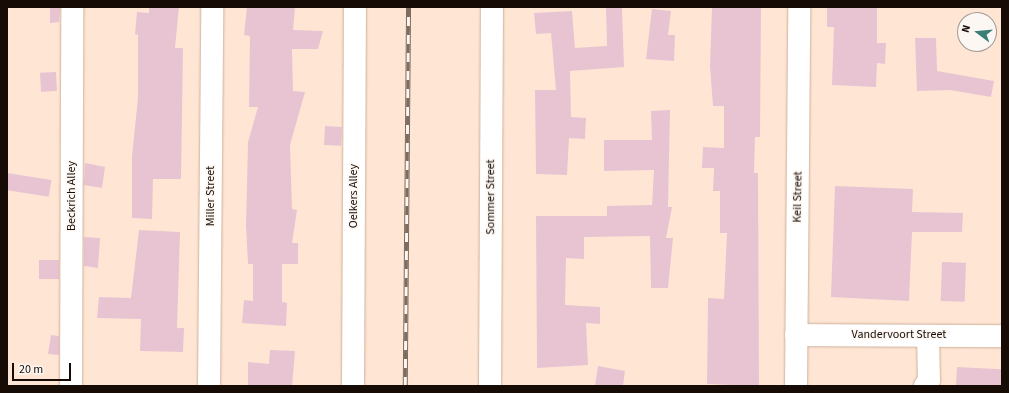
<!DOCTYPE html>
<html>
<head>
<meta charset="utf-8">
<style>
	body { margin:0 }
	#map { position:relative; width:1009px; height:393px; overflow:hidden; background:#ffe6d4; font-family:"Source Sans 3",sans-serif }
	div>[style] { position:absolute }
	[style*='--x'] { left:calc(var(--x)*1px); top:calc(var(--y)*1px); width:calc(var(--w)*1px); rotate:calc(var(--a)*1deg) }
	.building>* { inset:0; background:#e8c4d3; transform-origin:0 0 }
	.roads { filter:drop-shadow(0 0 1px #ceb09b) drop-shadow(0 0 1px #ceb09b) }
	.minor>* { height:22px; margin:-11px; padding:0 11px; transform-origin:11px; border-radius:11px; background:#fff }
	.rail>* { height:4.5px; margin-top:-2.25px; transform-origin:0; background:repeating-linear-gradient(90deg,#fdf7f3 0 9px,#7d6c60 0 18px); box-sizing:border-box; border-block:1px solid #7d6c60 }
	span { translate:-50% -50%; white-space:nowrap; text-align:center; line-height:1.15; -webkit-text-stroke:3px #fdf7f3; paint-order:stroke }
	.street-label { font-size:12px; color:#160c05 }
	.frame { position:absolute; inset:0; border:8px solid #160c05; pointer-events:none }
	.north { position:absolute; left:957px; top:12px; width:40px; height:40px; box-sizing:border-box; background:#fdf7f3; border:1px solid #a19994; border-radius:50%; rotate:286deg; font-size:11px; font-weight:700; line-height:16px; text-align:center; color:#160c05 }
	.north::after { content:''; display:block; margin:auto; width:14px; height:18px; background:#397f75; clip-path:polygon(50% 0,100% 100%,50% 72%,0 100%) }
	.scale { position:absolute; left:12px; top:363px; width:59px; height:18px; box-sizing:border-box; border:2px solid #160c05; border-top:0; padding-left:5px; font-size:12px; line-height:14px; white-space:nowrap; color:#160c05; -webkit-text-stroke:3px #fdf7f3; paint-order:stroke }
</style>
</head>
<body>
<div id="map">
	<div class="building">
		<div style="clip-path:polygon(50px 7px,60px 7px,59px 22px,50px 23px)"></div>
		<div style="clip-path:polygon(149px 7px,179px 7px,175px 48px,183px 48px,181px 179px,153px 179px,152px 219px,132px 218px,132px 156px,138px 98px,138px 35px,135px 34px,137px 12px,149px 13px)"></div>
		<div style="clip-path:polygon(247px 7px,295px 7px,293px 30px,323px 31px,318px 49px,292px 49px,293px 91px,305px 92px,290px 145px,292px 209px,297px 210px,292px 243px,298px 243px,298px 264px,282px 264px,282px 302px,287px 303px,286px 326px,242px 323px,244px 300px,253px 301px,253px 264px,248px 264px,246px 225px,248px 142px,258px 107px,249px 107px,250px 36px,244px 35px)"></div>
		<div style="clip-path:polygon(606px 7px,622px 7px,624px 67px,570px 71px,571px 117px,586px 118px,585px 139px,569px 138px,567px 175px,536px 174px,535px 90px,556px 90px,551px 33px,536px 34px,534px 13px,572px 11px,575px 48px,607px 46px)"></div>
		<div style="clip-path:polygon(712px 7px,761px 7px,760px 137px,755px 137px,754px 173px,758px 173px,759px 386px,707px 384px,708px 298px,724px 299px,727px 233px,720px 233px,720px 191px,713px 191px,714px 168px,702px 168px,703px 147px,724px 148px,724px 106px,713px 106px,710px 66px)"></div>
		<div style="clip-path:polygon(827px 7px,877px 7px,877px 43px,886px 43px,885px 64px,877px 63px,876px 87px,832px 85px,834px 27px,827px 27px)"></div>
		<div style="clip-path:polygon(652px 9px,671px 11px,668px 35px,675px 35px,674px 61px,646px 59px)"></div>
		<div style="clip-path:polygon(915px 38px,936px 38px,937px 71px,994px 81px,991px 97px,950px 90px,917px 91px)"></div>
		<div style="left:56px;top:72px;width:19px;height:16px;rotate:87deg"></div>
		<div style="clip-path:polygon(670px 110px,668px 207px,672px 207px,666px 238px,673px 238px,668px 288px,651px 288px,650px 236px,584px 237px,584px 259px,566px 258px,565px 305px,600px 307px,600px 324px,586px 323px,588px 365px,537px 368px,536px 216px,607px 216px,607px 206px,652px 205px,654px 170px,604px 171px,604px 140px,652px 140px,651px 111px)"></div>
		<div style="left:325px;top:126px;width:17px;height:19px;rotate:3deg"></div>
		<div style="clip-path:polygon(85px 163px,105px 167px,102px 188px,84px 185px)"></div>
		<div style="left:7px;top:173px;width:45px;height:17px;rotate:9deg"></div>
		<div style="clip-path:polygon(835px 186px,913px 189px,912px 212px,963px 213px,962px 232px,912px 232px,909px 301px,831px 297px)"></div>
		<div style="clip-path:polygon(139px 230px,180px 232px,177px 328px,184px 328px,183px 352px,140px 351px,141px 319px,97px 318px,99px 297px,131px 298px)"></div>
		<div style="clip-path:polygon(84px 237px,100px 238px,98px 268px,84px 266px)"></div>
		<div style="left:59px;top:260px;width:19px;height:20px;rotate:90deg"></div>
		<div style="left:942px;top:262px;width:24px;height:39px;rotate:2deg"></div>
		<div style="clip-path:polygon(51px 335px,59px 336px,59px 355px,48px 354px)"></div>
		<div style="clip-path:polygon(270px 350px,295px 351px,292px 386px,248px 386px,248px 362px,269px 364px)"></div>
		<div style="clip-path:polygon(598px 366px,625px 371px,623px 386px,595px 386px)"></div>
		<div style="left:957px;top:367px;width:45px;height:19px;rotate:3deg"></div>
	</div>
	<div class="roads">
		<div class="minor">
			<div style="--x:796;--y:335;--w:206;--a:0.3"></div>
			<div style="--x:71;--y:386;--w:379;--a:-89.8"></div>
			<div style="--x:209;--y:386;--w:379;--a:-89.5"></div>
			<div style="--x:353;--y:386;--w:379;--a:-89.7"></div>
			<div style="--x:490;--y:386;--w:379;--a:-89.7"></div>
			<div style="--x:796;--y:386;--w:379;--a:-89.5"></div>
			<div style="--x:925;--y:386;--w:7;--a:-56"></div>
			<div style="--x:929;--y:380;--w:44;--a:-91.3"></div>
		</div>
	</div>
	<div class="rail">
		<div style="--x:405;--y:386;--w:379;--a:-89.5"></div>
	</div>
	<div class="street-label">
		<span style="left:72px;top:196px;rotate:-90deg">Beckrich Alley</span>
		<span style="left:211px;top:196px;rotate:-90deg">Miller Street</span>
		<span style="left:354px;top:196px;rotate:-90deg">Oelkers Alley</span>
		<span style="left:491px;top:197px;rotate:-90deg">Sommer Street</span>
		<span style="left:798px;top:197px;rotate:-89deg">Keil Street</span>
		<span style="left:899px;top:335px">Vandervoort Street</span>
	</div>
	<div class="frame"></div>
	<div class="north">N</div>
	<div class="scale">20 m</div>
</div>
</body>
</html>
